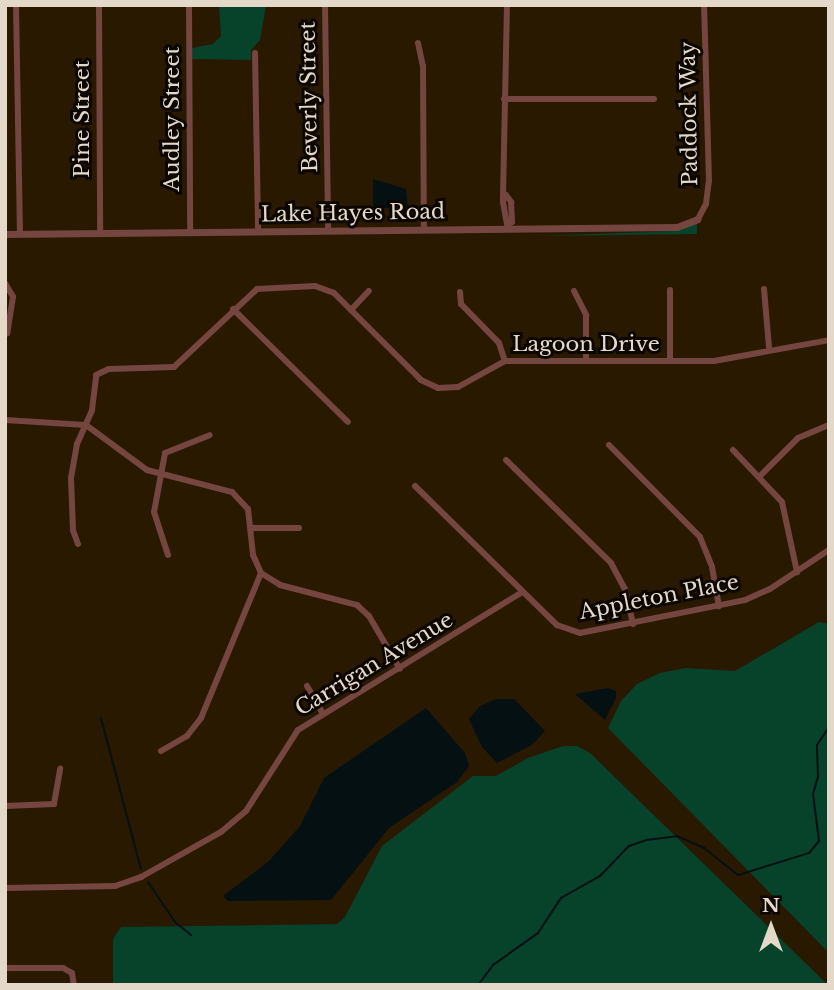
<!DOCTYPE html>
<html>
<head>
<meta charset="utf-8">
<style>
	body { margin:0 }
	#map { position:relative; width:834px; height:990px; overflow:hidden; background:#291900; font-family:"Libre Baskerville",serif }
	div>[style] { position:absolute }
	[style*='--x'] { left:calc(var(--x)*1px); top:calc(var(--y)*1px); width:calc(var(--w)*1px); rotate:calc(var(--a)*1deg) }
	.green>* { inset:0; background:#07422a }
	.water>* { inset:0; background:#051013 }
	.stream>* { height:2px; margin:-1px; padding:0 1px; transform-origin:1px; border-radius:1px; background:#051013 }
	.minor>* { height:6px; margin:-3px; padding:0 3px; transform-origin:3px; border-radius:3px; background:#75453f }
	.tertiary>* { height:7px; margin:-3.5px; padding:0 3.5px; transform-origin:3.5px; border-radius:3.5px; background:#75453f }
	span { translate:-50% -50%; white-space:nowrap; text-align:center; line-height:1.15; -webkit-text-stroke:6px #0c0600; paint-order:stroke }
	.street-label { font-size:21px; color:#e4d9c9 }
	.frame { position:absolute; inset:0; border:7px solid #e4d9c9; pointer-events:none }
	.north { position:absolute; left:736px; top:892px; width:70px; height:70px; -webkit-text-stroke:5px #0c0600; paint-order:stroke; rotate:0deg; font-size:19px; font-weight:700; line-height:28px; text-align:center; color:#e4d9c9 }
	.north::after { content:''; display:block; margin:auto; width:24px; height:32px; background:#e4d9c9; clip-path:polygon(50% 0,100% 100%,50% 72%,0 100%) }
</style>
</head>
<body>
<div id="map">
	<div class="green">
		<div style="clip-path:polygon(219px 5px,266px 5px,260px 40px,251px 50px,251px 60px,192px 59px,192px 48px,213px 44px,221px 36px)"></div>
		<div style="clip-path:polygon(697px 223px,697px 234px,537px 236px,677px 231px)"></div>
		<div style="clip-path:polygon(819px 622px,829px 624px,829px 953px,608px 728px,621px 701px,637px 684px,660px 673px,686px 668px,735px 671px)"></div>
		<div style="clip-path:polygon(563px 746px,577px 746px,590px 753px,828px 985px,113px 985px,113px 939px,121px 927px,337px 924px,345px 917px,382px 846px,473px 776px,496px 776px,528px 758px)"></div>
	</div>
	<div class="water">
		<div style="clip-path:polygon(373px 179px,406px 189px,408px 208px,373px 208px)"></div>
		<div style="clip-path:polygon(608px 688px,616px 691px,616px 698px,605px 720px,575px 694px)"></div>
		<div style="clip-path:polygon(496px 699px,514px 699px,545px 731px,533px 744px,497px 763px,482px 747px,469px 719px,480px 706px)"></div>
		<div style="clip-path:polygon(426px 708px,465px 753px,469px 766px,457px 782px,389px 828px,331px 900px,228px 901px,223px 896px,269px 861px,300px 826px,324px 778px)"></div>
	</div>
	<div class="stream">
		<div style="--x:101;--y:718;--w:156;--a:75.2"></div>
		<div style="--x:148;--y:882;--w:48;--a:56"></div>
		<div style="--x:175;--y:922;--w:21;--a:39"></div>
		<div style="--x:478;--y:985;--w:25;--a:-53"></div>
		<div style="--x:493;--y:965;--w:55;--a:-35.4"></div>
		<div style="--x:538;--y:933;--w:42;--a:-56.7"></div>
		<div style="--x:561;--y:898;--w:45;--a:-29.4"></div>
		<div style="--x:600;--y:876;--w:42;--a:-46"></div>
		<div style="--x:629;--y:846;--w:18;--a:-19"></div>
		<div style="--x:646;--y:840;--w:31;--a:-7"></div>
		<div style="--x:677;--y:836;--w:30;--a:24"></div>
		<div style="--x:704;--y:848;--w:43;--a:38.5"></div>
		<div style="--x:738;--y:875;--w:74;--a:-17.2"></div>
		<div style="--x:809;--y:853;--w:16;--a:-50"></div>
		<div style="--x:819;--y:841;--w:47;--a:-97.3"></div>
		<div style="--x:813;--y:794;--w:18;--a:-74"></div>
		<div style="--x:818;--y:777;--w:32;--a:-92"></div>
		<div style="--x:817;--y:745;--w:22;--a:-56"></div>
	</div>
	<div class="minor">
		<div style="--x:16;--y:5;--w:229;--a:89"></div>
		<div style="--x:99;--y:5;--w:228;--a:89.7"></div>
		<div style="--x:189;--y:5;--w:227;--a:89.7"></div>
		<div style="--x:325;--y:5;--w:226;--a:89.2"></div>
		<div style="--x:507;--y:5;--w:197;--a:91.2"></div>
		<div style="--x:503;--y:202;--w:27;--a:80"></div>
		<div style="--x:418;--y:43;--w:24;--a:78"></div>
		<div style="--x:423;--y:66;--w:164;--a:89.7"></div>
		<div style="--x:255;--y:53;--w:179;--a:89"></div>
		<div style="--x:504;--y:99;--w:150;--a:0"></div>
		<div style="--x:506;--y:195;--w:9;--a:54"></div>
		<div style="--x:511;--y:202;--w:20;--a:87"></div>
		<div style="--x:512;--y:222;--w:4;--a:153"></div>
		<div style="--x:698;--y:219;--w:17;--a:-62"></div>
		<div style="--x:706;--y:204;--w:23;--a:-83"></div>
		<div style="--x:709;--y:181;--w:176;--a:-91.6"></div>
		<div style="--x:5;--y:283;--w:16;--a:60"></div>
		<div style="--x:13;--y:297;--w:37;--a:99"></div>
		<div style="--x:764;--y:289;--w:58;--a:85.1"></div>
		<div style="--x:574;--y:291;--w:27;--a:63"></div>
		<div style="--x:586;--y:315;--w:45;--a:90"></div>
		<div style="--x:460;--y:292;--w:12;--a:85"></div>
		<div style="--x:461;--y:304;--w:54;--a:45.7"></div>
		<div style="--x:499;--y:343;--w:19;--a:72"></div>
		<div style="--x:233;--y:309;--w:161;--a:44.5"></div>
		<div style="--x:351;--y:310;--w:26;--a:-47"></div>
		<div style="--x:670;--y:360;--w:70;--a:-90"></div>
		<div style="--x:5;--y:420;--w:81;--a:3.5"></div>
		<div style="--x:86;--y:425;--w:76;--a:36.4"></div>
		<div style="--x:147;--y:470;--w:88;--a:14.5"></div>
		<div style="--x:232;--y:492;--w:23;--a:47"></div>
		<div style="--x:248;--y:509;--w:46;--a:83.8"></div>
		<div style="--x:253;--y:555;--w:20;--a:66"></div>
		<div style="--x:261;--y:573;--w:22;--a:32"></div>
		<div style="--x:280;--y:585;--w:80;--a:14.6"></div>
		<div style="--x:357;--y:605;--w:16;--a:43"></div>
		<div style="--x:369;--y:616;--w:61;--a:59.7"></div>
		<div style="--x:609;--y:445;--w:129;--a:45.3"></div>
		<div style="--x:700;--y:537;--w:32;--a:68"></div>
		<div style="--x:712;--y:567;--w:40;--a:80"></div>
		<div style="--x:733;--y:450;--w:71;--a:46.7"></div>
		<div style="--x:782;--y:502;--w:72;--a:77.9"></div>
		<div style="--x:506;--y:460;--w:147;--a:44.4"></div>
		<div style="--x:611;--y:563;--w:30;--a:62"></div>
		<div style="--x:625;--y:589;--w:36;--a:77"></div>
		<div style="--x:759;--y:477;--w:55;--a:-45"></div>
		<div style="--x:798;--y:438;--w:34;--a:-23"></div>
		<div style="--x:415;--y:486;--w:199;--a:44.4"></div>
		<div style="--x:557;--y:625;--w:24;--a:19"></div>
		<div style="--x:580;--y:633;--w:168;--a:-11.3"></div>
		<div style="--x:745;--y:600;--w:27;--a:-24"></div>
		<div style="--x:770;--y:589;--w:71;--a:-33.5"></div>
		<div style="--x:252;--y:528;--w:47;--a:0"></div>
		<div style="--x:78;--y:544;--w:15;--a:-110"></div>
		<div style="--x:73;--y:530;--w:52;--a:-92.2"></div>
		<div style="--x:71;--y:478;--w:35;--a:-80"></div>
		<div style="--x:77;--y:444;--w:37;--a:-66"></div>
		<div style="--x:92;--y:410;--w:35;--a:-83"></div>
		<div style="--x:96;--y:375;--w:14;--a:-25"></div>
		<div style="--x:109;--y:369;--w:65;--a:-1.8"></div>
		<div style="--x:174;--y:367;--w:114;--a:-43.2"></div>
		<div style="--x:257;--y:289;--w:58;--a:-3"></div>
		<div style="--x:315;--y:286;--w:20;--a:20"></div>
		<div style="--x:334;--y:293;--w:123;--a:45"></div>
		<div style="--x:421;--y:380;--w:19;--a:25"></div>
		<div style="--x:438;--y:388;--w:20;--a:-3"></div>
		<div style="--x:458;--y:387;--w:54;--a:-29"></div>
		<div style="--x:505;--y:361;--w:209;--a:0"></div>
		<div style="--x:714;--y:361;--w:117;--a:-10.3"></div>
		<div style="--x:168;--y:555;--w:45;--a:-108"></div>
		<div style="--x:154;--y:512;--w:60;--a:-79.4"></div>
		<div style="--x:165;--y:453;--w:48;--a:-21.8"></div>
		<div style="--x:307;--y:686;--w:32;--a:60"></div>
		<div style="--x:161;--y:751;--w:30;--a:-30"></div>
		<div style="--x:187;--y:736;--w:23;--a:-52"></div>
		<div style="--x:201;--y:718;--w:157;--a:-67.5"></div>
		<div style="--x:5;--y:806;--w:49;--a:-2.3"></div>
		<div style="--x:54;--y:804;--w:36;--a:-80"></div>
		<div style="--x:5;--y:888;--w:110;--a:-1"></div>
		<div style="--x:115;--y:886;--w:28;--a:-19"></div>
		<div style="--x:141;--y:877;--w:92;--a:-29.4"></div>
		<div style="--x:221;--y:832;--w:33;--a:-40"></div>
		<div style="--x:246;--y:811;--w:96;--a:-57.3"></div>
		<div style="--x:298;--y:730;--w:263;--a:-31.6"></div>
		<div style="--x:5;--y:968;--w:58;--a:0"></div>
		<div style="--x:63;--y:968;--w:10;--a:29"></div>
		<div style="--x:72;--y:973;--w:12;--a:81"></div>
	</div>
	<div class="tertiary">
		<div style="--x:5;--y:234;--w:672;--a:-0.6"></div>
		<div style="--x:677;--y:227;--w:22;--a:-21"></div>
	</div>
	<div class="street-label">
		<span style="left:309px;top:97px;rotate:-91deg">Beverly Street</span>
		<span style="left:689px;top:114px;rotate:-91deg">Paddock Way</span>
		<span style="left:82px;top:119px;rotate:-90deg">Pine Street</span>
		<span style="left:172px;top:119px;rotate:-90deg">Audley Street</span>
		<span style="left:353px;top:213px;rotate:-1deg">Lake Hayes Road</span>
		<span style="left:586px;top:344px">Lagoon Drive</span>
		<span style="left:659px;top:597px;rotate:-11deg">Appleton Place</span>
		<span style="left:374px;top:664px;rotate:-31deg">Carrigan Avenue</span>
	</div>
	<div class="frame"></div>
	<div class="north">N</div>
</div>
</body>
</html>
